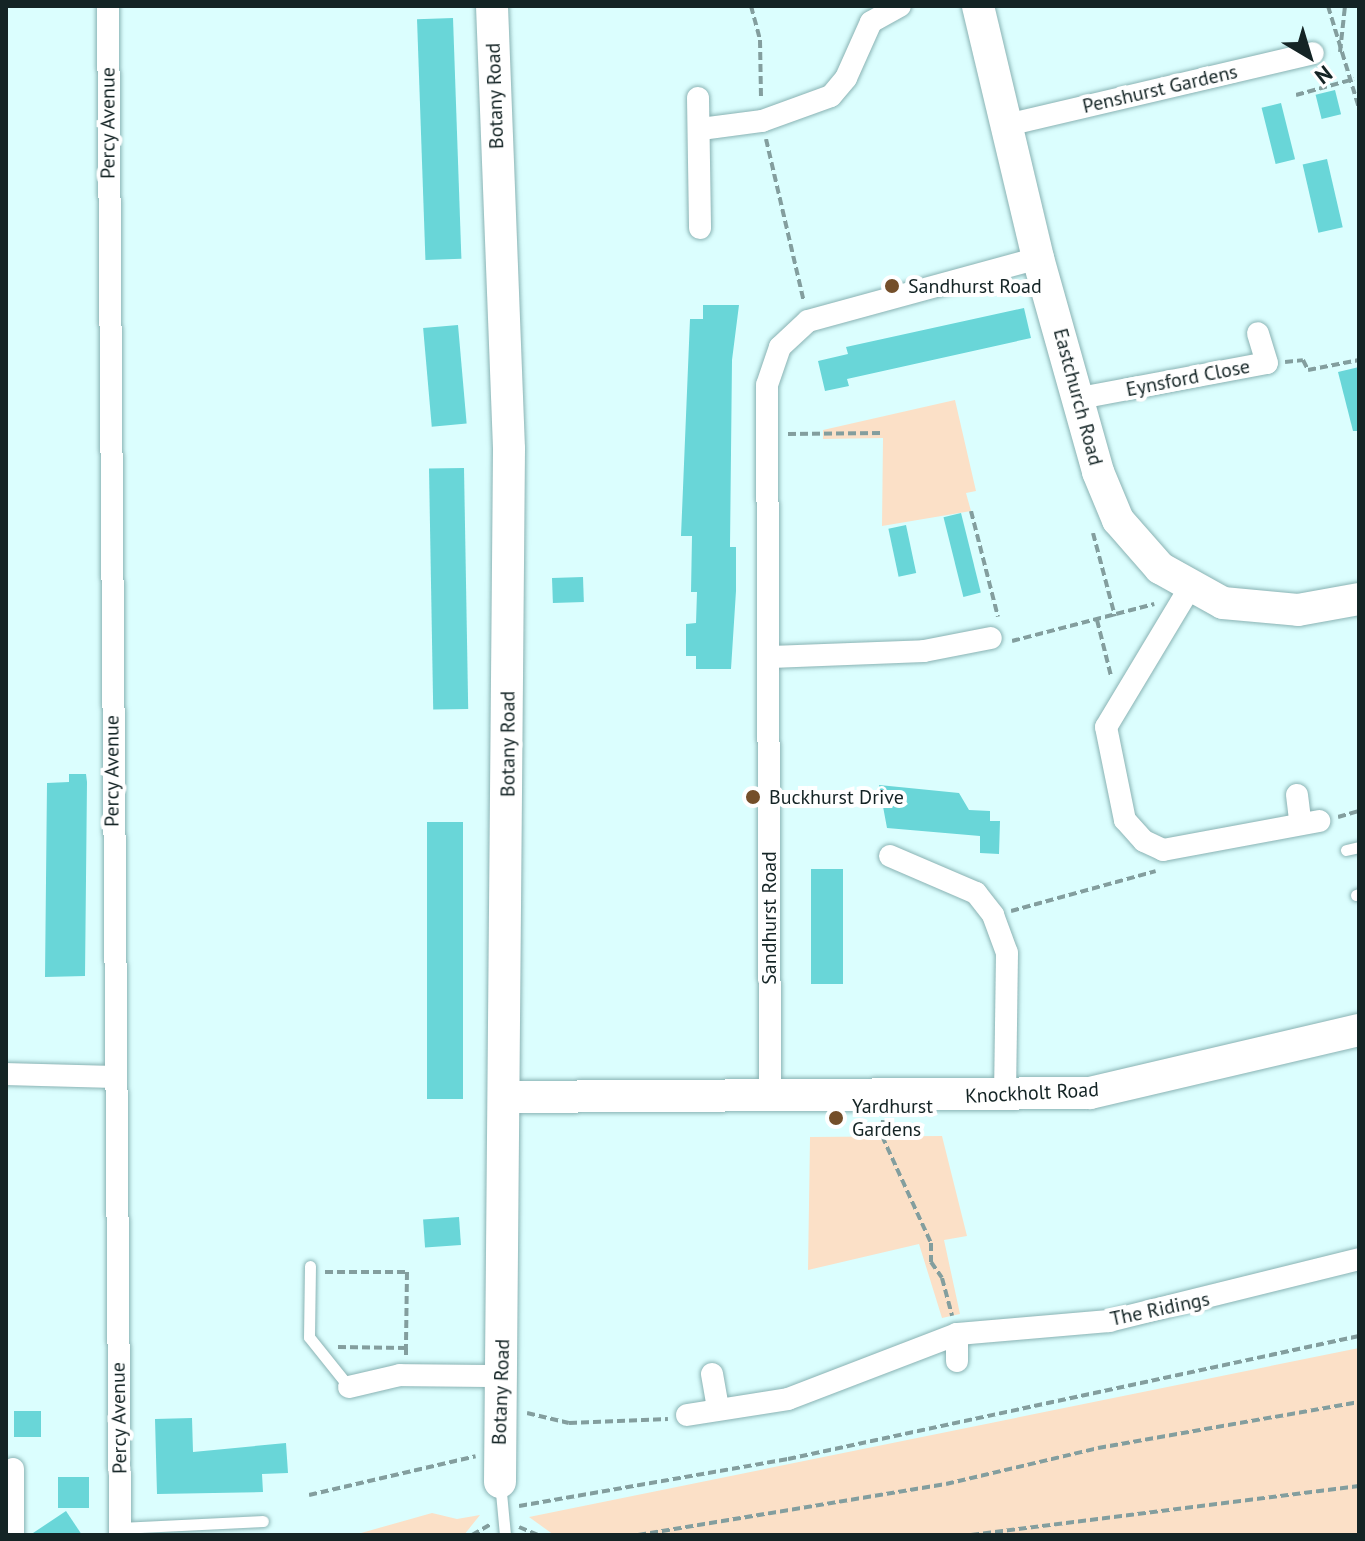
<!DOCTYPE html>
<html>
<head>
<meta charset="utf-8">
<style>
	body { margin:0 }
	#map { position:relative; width:1365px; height:1541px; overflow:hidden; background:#dbfefe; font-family:"PT Sans",sans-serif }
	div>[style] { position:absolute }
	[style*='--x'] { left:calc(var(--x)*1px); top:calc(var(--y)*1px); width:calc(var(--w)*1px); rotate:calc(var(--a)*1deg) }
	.green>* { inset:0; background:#fbe0c7 }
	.building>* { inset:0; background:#69d6d8; transform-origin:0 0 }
	.path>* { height:4px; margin-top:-2px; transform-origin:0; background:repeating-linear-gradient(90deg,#839e9e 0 8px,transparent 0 12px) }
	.roads { filter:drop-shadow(0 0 2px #89b2b3) drop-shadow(0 0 2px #89b2b3) }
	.lane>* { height:11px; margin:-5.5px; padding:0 5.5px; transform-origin:5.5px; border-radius:5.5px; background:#fff }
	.street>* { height:22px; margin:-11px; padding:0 11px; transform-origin:11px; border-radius:11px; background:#fff }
	.secondary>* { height:32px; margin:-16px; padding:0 16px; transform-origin:16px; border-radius:16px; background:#fff }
	.dots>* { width:22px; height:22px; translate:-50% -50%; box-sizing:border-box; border:4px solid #fff; border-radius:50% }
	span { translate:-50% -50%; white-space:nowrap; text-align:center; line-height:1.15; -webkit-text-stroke:8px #fff; paint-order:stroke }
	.street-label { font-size:20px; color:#142425 }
	.poi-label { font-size:20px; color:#142425 }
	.left { translate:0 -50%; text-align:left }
	.frame { position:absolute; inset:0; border:8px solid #142425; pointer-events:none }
	.north { position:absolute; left:1269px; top:16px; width:80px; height:80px; -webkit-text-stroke:6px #fff; paint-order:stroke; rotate:142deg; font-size:22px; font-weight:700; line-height:32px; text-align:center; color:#142425 }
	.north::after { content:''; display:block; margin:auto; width:28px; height:36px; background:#142425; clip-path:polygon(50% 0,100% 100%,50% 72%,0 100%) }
</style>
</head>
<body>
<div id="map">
	<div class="green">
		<div style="clip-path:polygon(955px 400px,976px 491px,966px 493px,971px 511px,882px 526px,883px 438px,823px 439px,823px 430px)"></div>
		<div style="clip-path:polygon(942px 1136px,967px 1236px,944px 1240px,960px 1314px,942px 1318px,919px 1244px,808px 1270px,810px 1137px)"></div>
		<div style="clip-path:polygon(1359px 1348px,1359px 1535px,554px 1535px,529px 1517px)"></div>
		<div style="clip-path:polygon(432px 1513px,457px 1519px,480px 1515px,464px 1535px,354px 1535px)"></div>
	</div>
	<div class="building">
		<div style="left:453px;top:18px;width:241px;height:36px;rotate:88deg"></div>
		<div style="left:1335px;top:90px;width:25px;height:20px;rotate:76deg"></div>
		<div style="left:1281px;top:103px;width:58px;height:20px;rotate:76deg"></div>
		<div style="left:1327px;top:159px;width:70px;height:25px;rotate:77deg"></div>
		<div style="clip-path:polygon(703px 305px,739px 305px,732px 360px,730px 547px,736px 547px,736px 591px,731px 669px,696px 669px,696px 656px,686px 656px,686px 624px,696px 623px,697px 592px,691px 592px,692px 536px,681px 536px,690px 319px,703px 319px)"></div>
		<div style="clip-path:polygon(1024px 308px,1031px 338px,847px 379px,849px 386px,825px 391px,818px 361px,848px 354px,846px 347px)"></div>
		<div style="left:458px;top:325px;width:99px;height:35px;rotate:85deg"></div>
		<div style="clip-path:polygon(1359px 367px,1359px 431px,1353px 431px,1338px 372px)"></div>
		<div style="left:464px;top:468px;width:241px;height:35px;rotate:89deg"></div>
		<div style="left:961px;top:513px;width:82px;height:18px;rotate:76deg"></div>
		<div style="left:906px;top:525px;width:49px;height:18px;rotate:78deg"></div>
		<div style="left:583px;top:577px;width:25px;height:31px;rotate:88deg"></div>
		<div style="clip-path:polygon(69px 774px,86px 774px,87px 782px,85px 976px,45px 977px,47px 783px,69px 782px)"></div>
		<div style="clip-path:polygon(879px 785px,959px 793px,969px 810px,990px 811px,990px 821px,1000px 821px,999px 854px,980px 853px,980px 836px,887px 828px)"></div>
		<div style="left:463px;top:822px;width:277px;height:36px;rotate:90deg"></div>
		<div style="left:811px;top:869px;width:32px;height:115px"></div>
		<div style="left:459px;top:1217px;width:28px;height:36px;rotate:86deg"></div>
		<div style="left:14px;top:1411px;width:27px;height:26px"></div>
		<div style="clip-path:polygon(192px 1418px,193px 1452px,286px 1443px,288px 1473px,262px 1474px,263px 1492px,157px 1494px,155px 1419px)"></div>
		<div style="left:58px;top:1477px;width:31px;height:31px"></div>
		<div style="clip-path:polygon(66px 1511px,82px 1535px,30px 1535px)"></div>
	</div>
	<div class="path">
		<div style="--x:751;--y:6;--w:35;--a:75"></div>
		<div style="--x:760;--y:40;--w:58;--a:89"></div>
		<div style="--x:1328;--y:6;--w:107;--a:73.1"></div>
		<div style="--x:1340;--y:52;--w:46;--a:-83.8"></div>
		<div style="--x:1296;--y:95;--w:60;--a:-15.4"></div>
		<div style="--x:766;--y:139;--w:167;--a:76.9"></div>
		<div style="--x:1359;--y:164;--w:4;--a:90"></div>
		<div style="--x:1285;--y:362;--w:18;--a:-6"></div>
		<div style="--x:1303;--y:360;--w:11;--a:63"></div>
		<div style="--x:1308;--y:370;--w:52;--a:-11.1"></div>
		<div style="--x:788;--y:434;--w:94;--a:-0.6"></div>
		<div style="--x:971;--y:511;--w:109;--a:75.7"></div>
		<div style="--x:1093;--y:533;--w:86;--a:75.2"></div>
		<div style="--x:1097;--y:620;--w:58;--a:76"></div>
		<div style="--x:1012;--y:641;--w:147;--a:-14.6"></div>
		<div style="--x:1338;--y:817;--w:22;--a:-16"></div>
		<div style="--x:1011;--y:911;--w:150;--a:-15.4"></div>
		<div style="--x:883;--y:1120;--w:16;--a:94"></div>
		<div style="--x:882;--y:1136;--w:118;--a:65.4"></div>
		<div style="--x:931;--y:1243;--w:19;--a:90"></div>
		<div style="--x:931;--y:1262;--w:19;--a:55"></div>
		<div style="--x:942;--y:1278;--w:39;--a:75"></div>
		<div style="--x:325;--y:1272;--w:82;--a:0"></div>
		<div style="--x:407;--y:1272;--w:76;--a:90.8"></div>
		<div style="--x:338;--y:1347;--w:68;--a:0.8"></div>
		<div style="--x:406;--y:1348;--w:7;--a:90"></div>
		<div style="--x:527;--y:1413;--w:43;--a:13.4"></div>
		<div style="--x:569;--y:1423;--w:99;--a:-2.3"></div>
		<div style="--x:309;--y:1495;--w:171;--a:-13.1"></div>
		<div style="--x:519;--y:1506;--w:273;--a:-9.9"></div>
		<div style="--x:788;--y:1459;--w:584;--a:-12.16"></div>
		<div style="--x:519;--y:1527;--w:21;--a:23"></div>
		<div style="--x:472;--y:1535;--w:22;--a:-30"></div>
		<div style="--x:638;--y:1535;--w:312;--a:-9.4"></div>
		<div style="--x:946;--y:1484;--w:156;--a:-13.3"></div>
		<div style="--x:1098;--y:1448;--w:265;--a:-10"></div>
		<div style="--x:971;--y:1535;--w:391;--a:-7.2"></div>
	</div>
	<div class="roads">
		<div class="lane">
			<div style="--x:1346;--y:850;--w:13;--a:-13"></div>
			<div style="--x:1356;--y:895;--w:3;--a:-18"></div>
			<div style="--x:310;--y:1266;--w:71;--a:90.8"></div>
			<div style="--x:309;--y:1337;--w:64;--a:51.3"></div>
			<div style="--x:500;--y:1482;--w:53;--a:84.6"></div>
			<div style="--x:120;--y:1528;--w:143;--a:-2.8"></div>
		</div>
		<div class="street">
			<div style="--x:108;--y:6;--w:1529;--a:89.55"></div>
			<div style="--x:698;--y:98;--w:130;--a:89.1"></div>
			<div style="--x:1007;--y:125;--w:314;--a:-13.2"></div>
			<div style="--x:701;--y:129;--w:62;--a:-7.5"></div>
			<div style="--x:762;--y:121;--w:73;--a:-19.9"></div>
			<div style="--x:831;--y:96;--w:23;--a:-50"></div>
			<div style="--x:846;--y:78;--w:61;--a:-65.9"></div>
			<div style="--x:871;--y:22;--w:33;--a:-29"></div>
			<div style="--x:1080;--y:398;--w:190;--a:-10.6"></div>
			<div style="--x:1267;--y:363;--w:31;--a:-107"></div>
			<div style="--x:1189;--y:589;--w:161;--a:121"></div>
			<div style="--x:1106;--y:727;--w:95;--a:78.5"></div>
			<div style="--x:1125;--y:820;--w:28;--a:48"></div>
			<div style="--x:1144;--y:841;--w:21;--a:25"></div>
			<div style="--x:1163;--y:850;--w:159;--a:-10.5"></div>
			<div style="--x:771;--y:657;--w:153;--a:-2.2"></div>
			<div style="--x:924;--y:651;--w:68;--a:-11"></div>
			<div style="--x:1297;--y:795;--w:26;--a:83"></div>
			<div style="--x:890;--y:856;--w:94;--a:23.3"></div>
			<div style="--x:976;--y:893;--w:28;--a:52"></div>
			<div style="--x:993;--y:915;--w:40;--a:69.8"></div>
			<div style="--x:1007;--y:953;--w:144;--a:90.8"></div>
			<div style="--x:6;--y:1074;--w:107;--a:1.6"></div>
			<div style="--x:770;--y:1096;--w:711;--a:-90.24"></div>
			<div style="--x:767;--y:385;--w:40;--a:-71.1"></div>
			<div style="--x:780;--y:347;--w:38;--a:-43"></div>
			<div style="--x:808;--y:321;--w:238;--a:-15.3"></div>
			<div style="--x:957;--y:1334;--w:27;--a:90"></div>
			<div style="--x:712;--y:1374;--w:34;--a:80"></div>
			<div style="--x:349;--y:1387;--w:52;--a:-13.2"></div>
			<div style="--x:400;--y:1375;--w:102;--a:0.6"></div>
			<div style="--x:687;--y:1415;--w:102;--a:-9"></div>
			<div style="--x:788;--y:1399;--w:181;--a:-21"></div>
			<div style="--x:957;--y:1334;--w:153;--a:-4.9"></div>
			<div style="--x:1109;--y:1321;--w:258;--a:-13.9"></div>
			<div style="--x:13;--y:1469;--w:66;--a:90"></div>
		</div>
		<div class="secondary">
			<div style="--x:492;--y:6;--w:443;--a:87.8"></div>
			<div style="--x:509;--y:449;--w:1033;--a:90.5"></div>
			<div style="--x:978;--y:6;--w:259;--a:76.6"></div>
			<div style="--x:1038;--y:258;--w:222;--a:74.3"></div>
			<div style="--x:1098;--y:472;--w:52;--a:67.4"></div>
			<div style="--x:1118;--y:520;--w:64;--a:48.8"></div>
			<div style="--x:1160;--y:568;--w:72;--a:29.1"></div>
			<div style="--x:1223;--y:603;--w:75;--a:5.3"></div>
			<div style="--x:1298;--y:610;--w:62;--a:-10.2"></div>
			<div style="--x:506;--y:1097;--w:584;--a:-0.39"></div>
			<div style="--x:1090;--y:1093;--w:276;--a:-13.2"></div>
		</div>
	</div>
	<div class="dots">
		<div style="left:892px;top:286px;background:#744f2a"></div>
		<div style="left:753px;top:797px;background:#744f2a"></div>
		<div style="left:836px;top:1118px;background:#744f2a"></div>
	</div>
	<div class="street-label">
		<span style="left:1160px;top:89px;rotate:-13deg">Penshurst Gardens</span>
		<span style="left:495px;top:96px;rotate:-92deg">Botany Road</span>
		<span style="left:108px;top:123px;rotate:-90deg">Percy Avenue</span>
		<span style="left:1188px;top:378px;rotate:-11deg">Eynsford Close</span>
		<span style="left:1078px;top:397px;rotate:75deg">Eastchurch Road</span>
		<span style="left:508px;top:744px;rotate:-90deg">Botany Road</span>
		<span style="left:112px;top:771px;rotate:-90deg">Percy Avenue</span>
		<span style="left:769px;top:918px;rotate:-90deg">Sandhurst Road</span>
		<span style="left:1032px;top:1093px;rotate:-3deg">Knockholt Road</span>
		<span style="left:1160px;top:1309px;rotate:-12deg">The Ridings</span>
		<span style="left:501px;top:1392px;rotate:-88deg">Botany Road</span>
		<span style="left:119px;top:1418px;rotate:-91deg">Percy Avenue</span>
	</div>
	<div class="poi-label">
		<span class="left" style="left:908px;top:286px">Sandhurst Road</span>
		<span class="left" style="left:769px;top:797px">Buckhurst Drive</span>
		<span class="left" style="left:852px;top:1118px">Yardhurst<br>Gardens</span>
	</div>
	<div class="frame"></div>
	<div class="north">N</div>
</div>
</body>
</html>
